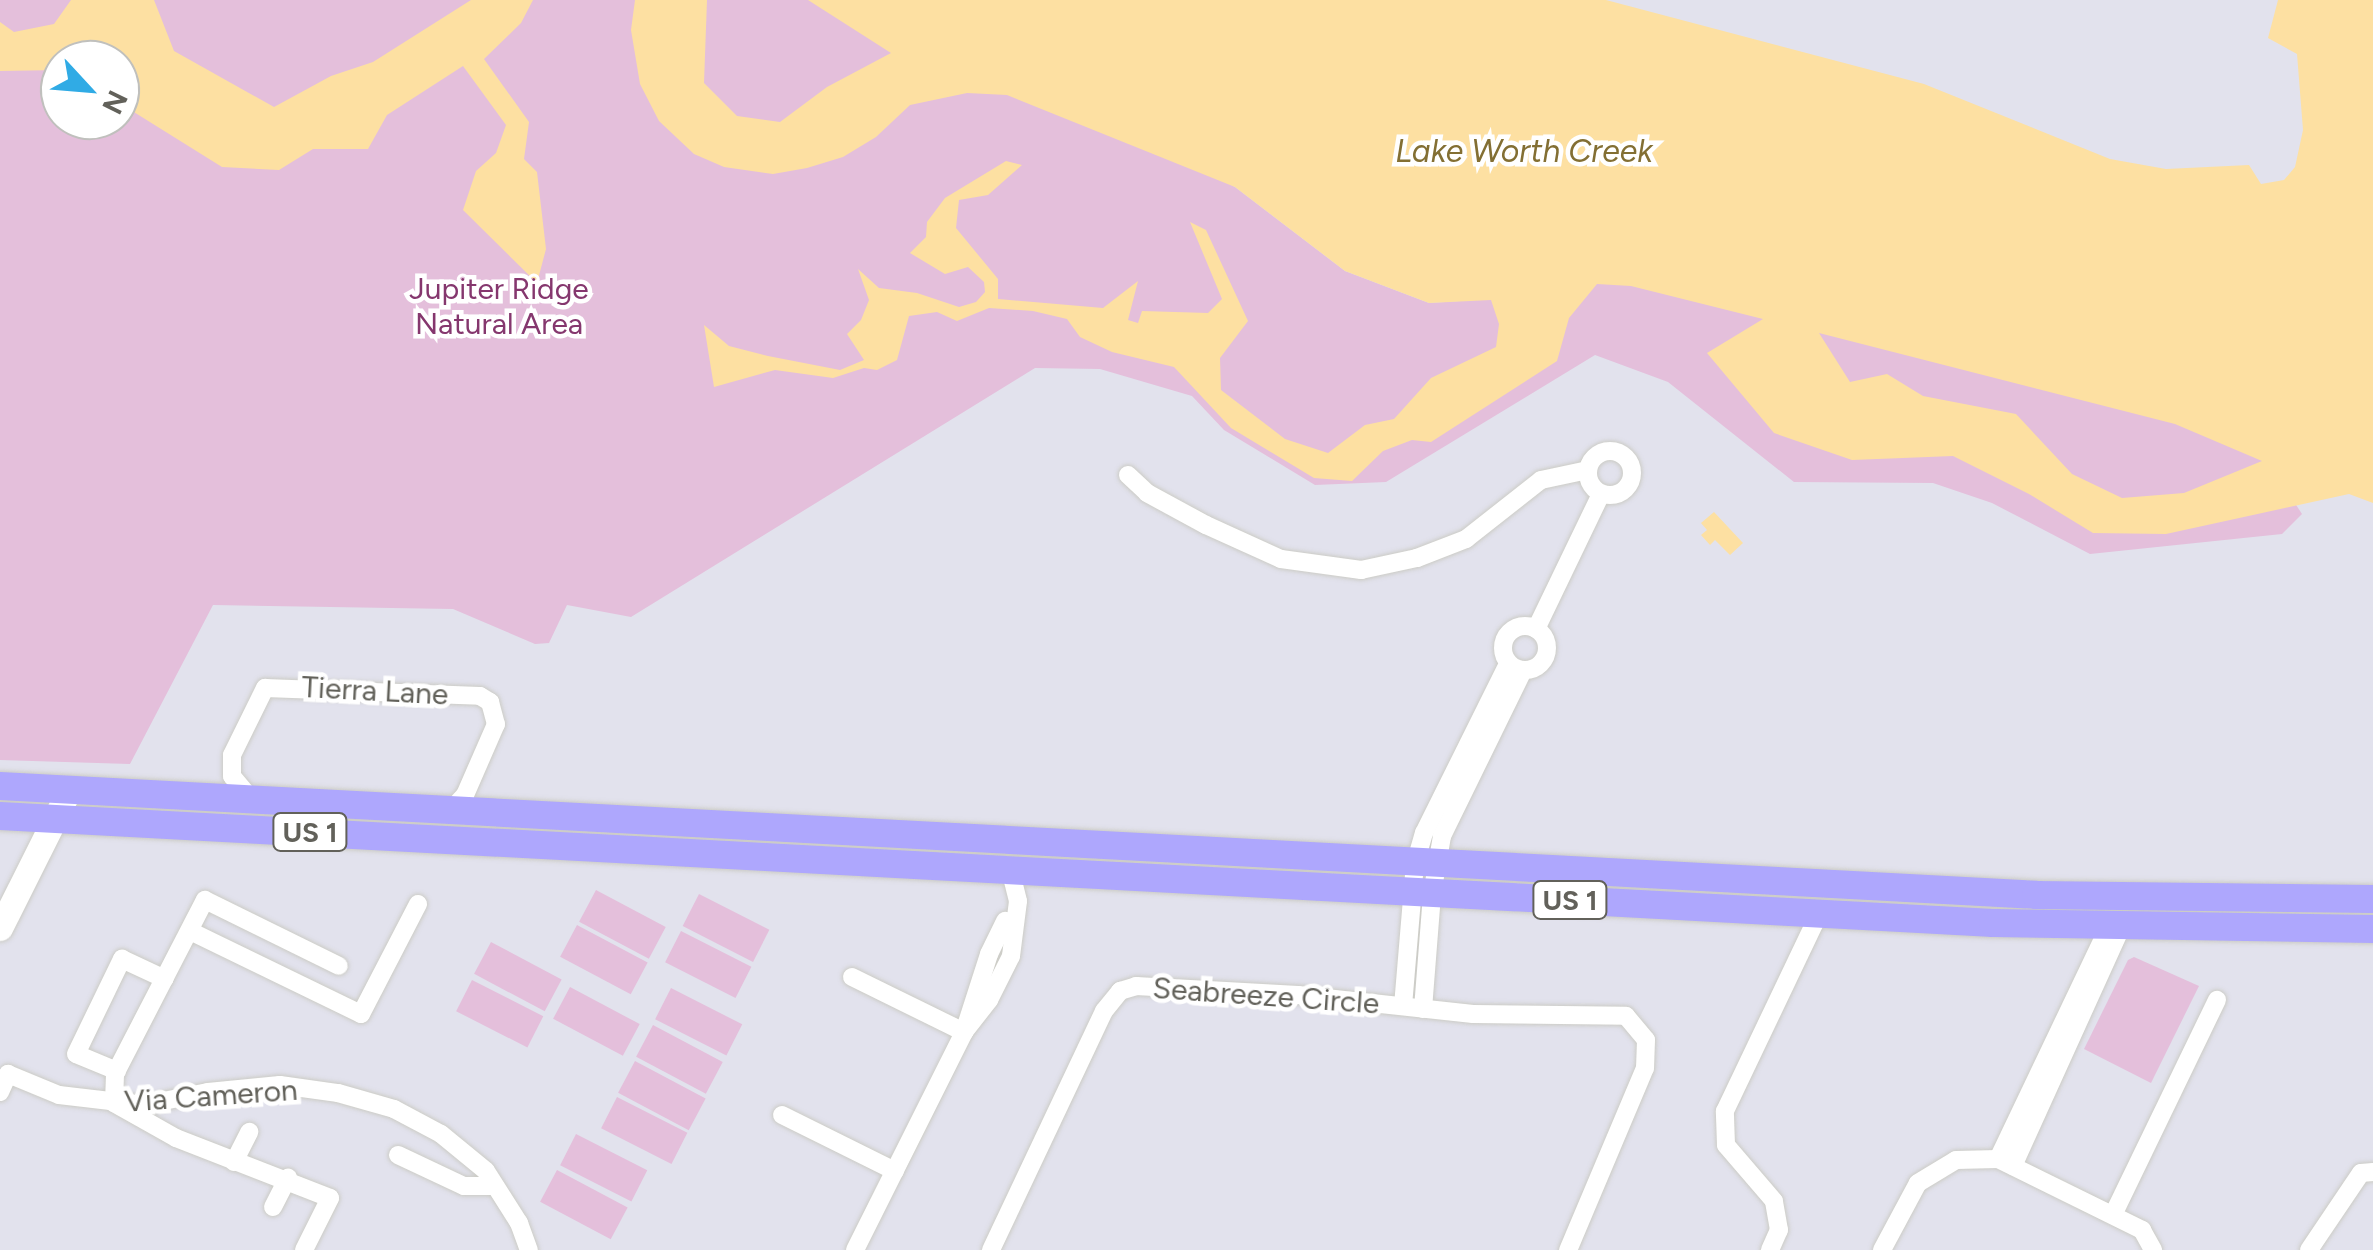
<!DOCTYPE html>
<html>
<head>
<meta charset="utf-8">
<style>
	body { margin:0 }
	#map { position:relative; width:2373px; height:1250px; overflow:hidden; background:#e2e2ed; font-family:Figtree,sans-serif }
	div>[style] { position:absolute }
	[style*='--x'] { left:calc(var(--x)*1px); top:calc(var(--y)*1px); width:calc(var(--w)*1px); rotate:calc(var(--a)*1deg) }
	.green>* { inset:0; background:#e4bfdb; transform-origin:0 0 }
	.water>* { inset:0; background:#fde0a2 }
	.roads { filter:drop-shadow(0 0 2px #ccccc6) drop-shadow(0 0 2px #ccccc6) }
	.street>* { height:18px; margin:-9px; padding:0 9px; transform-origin:9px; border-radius:9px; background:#fff }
	.street>.ring { margin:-9px; padding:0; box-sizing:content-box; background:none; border:18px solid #fff; border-radius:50% }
	.secondary>* { height:25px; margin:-12.5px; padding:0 12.5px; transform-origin:12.5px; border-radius:12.5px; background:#fff }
	.primary>* { height:28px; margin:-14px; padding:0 14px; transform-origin:14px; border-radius:14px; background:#aea7fd }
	span { translate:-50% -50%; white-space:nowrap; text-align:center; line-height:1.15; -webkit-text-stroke:9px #fff; paint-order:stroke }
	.shield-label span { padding:2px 8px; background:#fff; border:2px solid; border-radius:8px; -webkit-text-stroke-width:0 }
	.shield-label { font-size:28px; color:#62615a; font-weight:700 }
	.park-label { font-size:30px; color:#85376e }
	.street-label { font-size:30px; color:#62615a }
	.water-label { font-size:32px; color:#836f33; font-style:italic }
	.north { position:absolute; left:40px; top:40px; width:100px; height:100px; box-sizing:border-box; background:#fff; border:2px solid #c0c0bd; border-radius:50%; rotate:116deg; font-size:28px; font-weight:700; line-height:40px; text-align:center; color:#62615a }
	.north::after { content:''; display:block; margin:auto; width:35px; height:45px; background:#30abe5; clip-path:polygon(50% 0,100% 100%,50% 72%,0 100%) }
</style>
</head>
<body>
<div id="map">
	<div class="green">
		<div style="clip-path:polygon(evenodd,0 0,889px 0,1235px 187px,1345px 271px,1429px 303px,1567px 294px,1626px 274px,2073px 381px,2263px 454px,2302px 514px,2282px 534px,2090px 554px,1992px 503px,1933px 483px,1794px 482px,1668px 382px,1595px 355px,1386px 482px,1315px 485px,1224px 430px,1192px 396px,1100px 369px,1035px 368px,631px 617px,567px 605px,549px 643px,535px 644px,453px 609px,213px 605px,130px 764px,0 760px,0 0,60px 60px,120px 60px,120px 120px,60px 120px,60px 60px)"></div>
		<div style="left:596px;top:890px;width:79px;height:36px;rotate:28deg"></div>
		<div style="left:699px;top:894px;width:79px;height:36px;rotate:27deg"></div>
		<div style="left:577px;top:925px;width:80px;height:36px;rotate:28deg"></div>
		<div style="left:681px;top:931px;width:79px;height:35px;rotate:27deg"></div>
		<div style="left:491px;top:942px;width:80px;height:36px;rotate:28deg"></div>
		<div style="clip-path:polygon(2134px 957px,2199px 986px,2151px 1083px,2084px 1049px,2128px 960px)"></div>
		<div style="left:472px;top:980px;width:80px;height:35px;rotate:27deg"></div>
		<div style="left:570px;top:987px;width:79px;height:36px;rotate:28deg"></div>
		<div style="left:671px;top:988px;width:80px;height:35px;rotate:27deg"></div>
		<div style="left:653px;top:1025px;width:79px;height:36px;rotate:28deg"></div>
		<div style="left:635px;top:1061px;width:80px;height:36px;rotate:28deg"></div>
		<div style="left:617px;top:1097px;width:79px;height:35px;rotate:27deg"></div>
		<div style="left:576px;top:1134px;width:80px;height:35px;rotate:27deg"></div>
		<div style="left:557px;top:1170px;width:80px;height:36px;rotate:28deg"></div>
	</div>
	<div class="water">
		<div style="clip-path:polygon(71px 0,154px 0,174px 51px,274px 107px,331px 76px,373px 62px,471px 0,533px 0,521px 23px,484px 59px,529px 122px,524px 159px,537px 172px,546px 249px,537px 283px,463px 210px,476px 171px,496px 153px,506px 125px,463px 66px,387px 115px,368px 149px,313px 149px,279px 170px,222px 167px,121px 104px,120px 60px,60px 60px,60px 70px,0 71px,0 22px,14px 32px,54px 24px)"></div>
		<div style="clip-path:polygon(evenodd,635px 0,707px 0,704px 83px,737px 116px,780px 122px,827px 87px,891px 53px,808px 0,1606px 0,1924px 84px,2110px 159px,2166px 169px,2249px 165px,2261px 184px,2284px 180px,2295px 167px,2303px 130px,2297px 54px,2268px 38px,2278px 0,2373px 0,2373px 503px,2349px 494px,2166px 534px,2093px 533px,2029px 494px,1953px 456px,1852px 460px,1774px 433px,1707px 353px,1763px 319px,1631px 286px,1597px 284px,1569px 318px,1557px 361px,1431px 442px,1412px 440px,1383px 451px,1352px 481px,1314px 478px,1231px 428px,1174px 367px,1112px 352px,1080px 337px,1067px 319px,1033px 311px,989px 308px,957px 321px,937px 312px,909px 316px,897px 360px,877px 370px,864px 368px,833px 378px,775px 370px,714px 387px,704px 325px,729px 346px,768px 356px,840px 370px,864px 360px,847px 334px,861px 320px,869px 300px,858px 269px,879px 288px,917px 293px,959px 307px,976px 302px,985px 292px,984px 282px,968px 267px,945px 274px,910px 253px,926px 237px,927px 222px,945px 198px,1006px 161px,1022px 165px,988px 195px,959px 200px,956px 228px,998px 279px,998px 299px,1103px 308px,1138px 281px,1128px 320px,1138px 323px,1142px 311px,1208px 313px,1222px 299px,1190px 222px,1206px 230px,1248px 321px,1220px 358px,1221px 390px,1285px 439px,1328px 453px,1365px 425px,1394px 419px,1431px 378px,1496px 347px,1499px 324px,1491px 300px,1429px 303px,1345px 271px,1235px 187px,1007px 95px,967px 93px,910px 105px,876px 137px,843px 157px,807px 168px,773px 174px,724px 167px,694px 154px,659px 121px,640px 84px,631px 30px,635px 0,1819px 333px,2175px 424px,2262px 461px,2184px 493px,2122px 498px,2072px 474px,2016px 414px,1923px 396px,1887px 374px,1850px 382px,1819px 333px)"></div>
		<div style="clip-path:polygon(1714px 512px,1743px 543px,1730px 555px,1715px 540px,1710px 545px,1701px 535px,1707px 530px,1701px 523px)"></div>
	</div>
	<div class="roads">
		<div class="street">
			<div class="ring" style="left:1588px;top:451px;width:26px;height:26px"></div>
			<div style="--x:1128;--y:475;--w:26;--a:43"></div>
			<div style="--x:1147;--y:493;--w:67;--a:28.5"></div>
			<div style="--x:1206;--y:525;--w:82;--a:24.4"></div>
			<div style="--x:1281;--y:559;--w:81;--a:7.8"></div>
			<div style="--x:1361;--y:570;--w:57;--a:-12.1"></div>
			<div style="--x:1417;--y:558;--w:53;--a:-21.2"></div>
			<div style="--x:1466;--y:539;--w:95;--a:-38.2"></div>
			<div style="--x:1541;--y:480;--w:48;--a:-12"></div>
			<div class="ring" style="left:1503px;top:626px;width:26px;height:26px"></div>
			<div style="--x:1536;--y:629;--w:150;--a:-64.3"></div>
			<div style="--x:252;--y:800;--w:31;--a:-130"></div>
			<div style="--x:232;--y:776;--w:21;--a:-90"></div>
			<div style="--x:232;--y:755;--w:75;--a:-63.8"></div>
			<div style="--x:265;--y:688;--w:215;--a:2.1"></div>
			<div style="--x:480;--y:696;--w:12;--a:31"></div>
			<div style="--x:490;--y:702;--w:23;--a:75"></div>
			<div style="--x:496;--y:724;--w:77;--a:113.6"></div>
			<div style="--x:465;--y:795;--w:21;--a:133"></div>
			<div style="--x:190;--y:931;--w:190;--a:25.9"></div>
			<div style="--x:361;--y:1014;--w:124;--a:-62.6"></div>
			<div style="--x:852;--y:977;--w:125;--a:26.2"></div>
			<div style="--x:964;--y:1032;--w:82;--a:-72.2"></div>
			<div style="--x:989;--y:954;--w:37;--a:-64"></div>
			<div style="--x:1403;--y:1006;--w:143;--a:-85.2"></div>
			<div style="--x:1415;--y:864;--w:32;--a:-74"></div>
			<div style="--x:1424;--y:833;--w:189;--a:-63.6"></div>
			<div style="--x:1423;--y:1009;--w:115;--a:-85.5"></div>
			<div style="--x:1432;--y:894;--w:59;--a:-80.2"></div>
			<div style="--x:1442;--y:836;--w:184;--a:-63.9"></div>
			<div style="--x:117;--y:1071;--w:44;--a:-157.5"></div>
			<div style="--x:76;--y:1054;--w:106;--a:-64.2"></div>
			<div style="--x:122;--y:959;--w:47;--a:24.9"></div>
			<div style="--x:0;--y:1092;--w:20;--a:-66"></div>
			<div style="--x:8;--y:1074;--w:55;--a:22.4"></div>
			<div style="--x:59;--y:1095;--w:86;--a:6.7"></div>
			<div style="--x:144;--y:1105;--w:65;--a:-11.5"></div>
			<div style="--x:208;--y:1092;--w:72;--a:-5.6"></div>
			<div style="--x:280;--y:1085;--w:59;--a:7.9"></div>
			<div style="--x:338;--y:1093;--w:58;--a:15.9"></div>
			<div style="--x:394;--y:1109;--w:53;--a:28"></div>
			<div style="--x:441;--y:1134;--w:58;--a:39.4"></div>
			<div style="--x:486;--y:1171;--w:62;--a:57.6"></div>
			<div style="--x:519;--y:1223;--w:29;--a:70"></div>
			<div style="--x:782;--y:1115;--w:126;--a:26.4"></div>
			<div style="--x:398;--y:1155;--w:73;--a:25.2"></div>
			<div style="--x:464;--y:1186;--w:31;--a:0"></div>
			<div style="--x:1998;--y:1159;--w:258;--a:-64.5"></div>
			<div style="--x:234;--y:1162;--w:34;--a:-63"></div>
			<div style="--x:2013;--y:1166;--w:264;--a:-65.6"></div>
			<div style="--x:273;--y:1207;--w:33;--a:-63"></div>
			<div style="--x:2113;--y:1215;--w:239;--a:-64.2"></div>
			<div style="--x:304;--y:1250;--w:58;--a:-63.4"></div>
			<div style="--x:330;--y:1198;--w:165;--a:-158.7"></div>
			<div style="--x:176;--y:1138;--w:71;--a:-150.6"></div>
			<div style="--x:114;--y:1103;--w:29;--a:-88"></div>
			<div style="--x:115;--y:1074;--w:196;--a:-62.7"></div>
			<div style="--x:205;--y:900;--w:149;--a:26.2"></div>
			<div style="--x:855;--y:1250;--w:244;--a:-63.4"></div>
			<div style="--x:964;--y:1032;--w:41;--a:-52"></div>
			<div style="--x:989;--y:1000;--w:49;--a:-63.4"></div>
			<div style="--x:1011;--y:956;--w:55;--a:-82.7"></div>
			<div style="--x:1018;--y:901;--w:33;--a:-104"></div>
			<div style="--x:991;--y:1250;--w:264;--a:-64.7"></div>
			<div style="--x:1104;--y:1011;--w:26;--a:-51"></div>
			<div style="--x:1120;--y:991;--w:17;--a:-17"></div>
			<div style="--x:1136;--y:986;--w:162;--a:3.2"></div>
			<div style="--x:1298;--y:995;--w:176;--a:6.2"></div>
			<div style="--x:1473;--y:1014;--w:153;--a:0.7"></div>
			<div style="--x:1626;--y:1016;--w:31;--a:50"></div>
			<div style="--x:1646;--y:1040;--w:28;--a:92"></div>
			<div style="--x:1645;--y:1068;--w:198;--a:112.9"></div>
			<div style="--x:1770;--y:1250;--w:22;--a:-66"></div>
			<div style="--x:1779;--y:1230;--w:29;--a:-100"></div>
			<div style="--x:1774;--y:1201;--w:74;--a:-130.6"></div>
			<div style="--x:1726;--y:1145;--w:34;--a:-92"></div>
			<div style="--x:1725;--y:1111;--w:218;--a:-64.5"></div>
			<div style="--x:1882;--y:1250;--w:76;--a:-61.8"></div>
			<div style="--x:1918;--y:1183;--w:44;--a:-31.2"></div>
			<div style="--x:1956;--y:1160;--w:42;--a:-1.4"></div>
			<div style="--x:1998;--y:1159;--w:161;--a:26.2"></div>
			<div style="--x:2142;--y:1230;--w:23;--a:61"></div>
			<div style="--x:2309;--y:1250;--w:93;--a:-56"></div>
			<div style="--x:2361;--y:1173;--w:12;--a:-5"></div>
		</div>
		<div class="secondary">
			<div style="--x:0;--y:928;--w:154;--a:-63.4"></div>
		</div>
		<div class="primary">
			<div style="--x:0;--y:786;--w:2039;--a:3.06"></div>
			<div style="--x:2036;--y:895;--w:337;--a:0.7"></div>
			<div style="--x:0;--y:816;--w:1996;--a:3.07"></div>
			<div style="--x:1993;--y:923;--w:380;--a:0.9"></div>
		</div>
	</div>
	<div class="shield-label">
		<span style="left:310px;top:832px">US 1</span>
		<span style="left:1570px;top:900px">US 1</span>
	</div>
	<div class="park-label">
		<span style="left:499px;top:306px">Jupiter Ridge<br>Natural Area</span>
	</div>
	<div class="street-label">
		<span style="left:375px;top:691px;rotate:3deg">Tierra Lane</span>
		<span style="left:1266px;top:996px;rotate:4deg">Seabreeze Circle</span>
		<span style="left:211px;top:1096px;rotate:-4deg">Via Cameron</span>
	</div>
	<div class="water-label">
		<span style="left:1524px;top:151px">Lake Worth Creek</span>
	</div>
	<div class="north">N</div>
</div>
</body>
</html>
